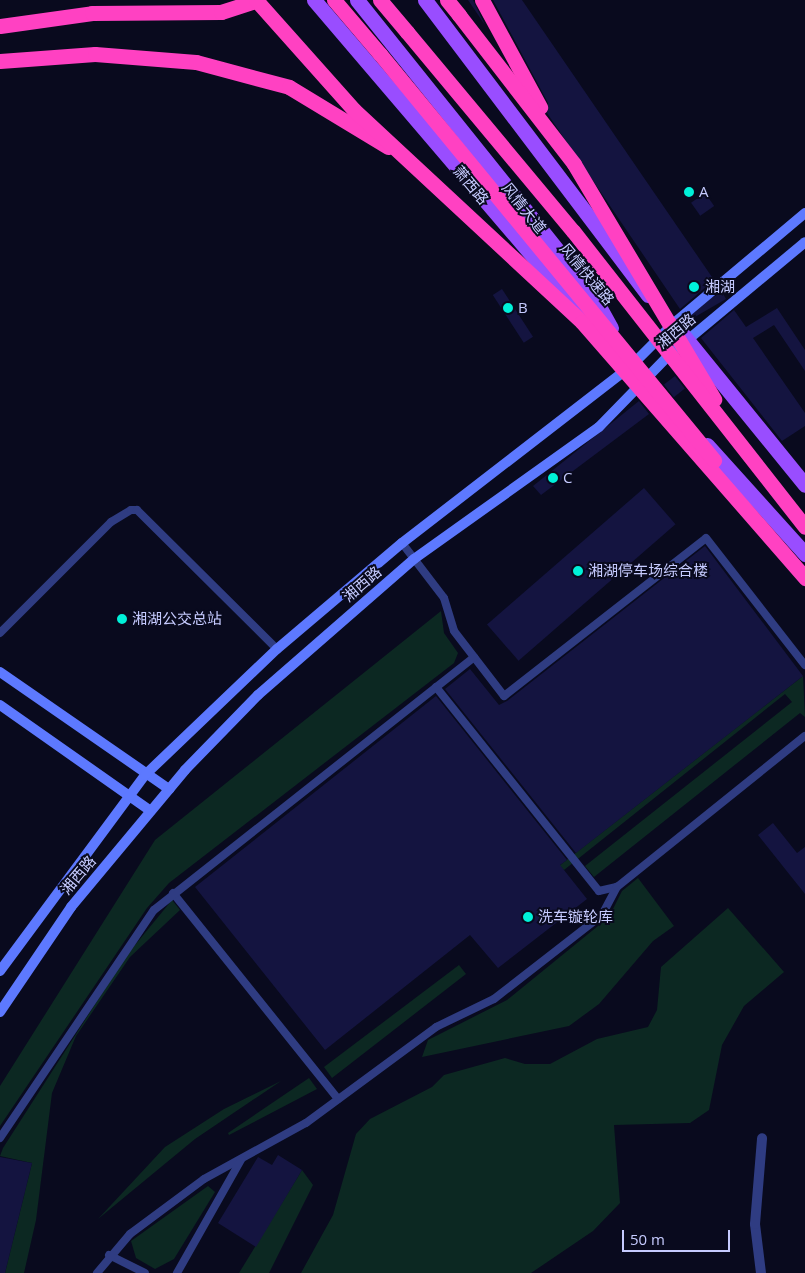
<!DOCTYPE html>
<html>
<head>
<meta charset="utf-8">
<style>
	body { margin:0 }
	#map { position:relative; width:805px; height:1273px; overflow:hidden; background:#090a1e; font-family:"Open Sans","Noto Sans SC",sans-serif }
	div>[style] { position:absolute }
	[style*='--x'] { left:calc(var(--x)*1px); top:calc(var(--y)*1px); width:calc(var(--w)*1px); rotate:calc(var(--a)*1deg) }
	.green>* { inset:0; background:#0c2822 }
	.building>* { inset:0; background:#141440; transform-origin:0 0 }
	.lane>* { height:8px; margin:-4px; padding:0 4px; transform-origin:4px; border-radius:4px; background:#2f3c82 }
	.street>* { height:10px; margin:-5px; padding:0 5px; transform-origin:5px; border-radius:5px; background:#2f3c82 }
	.secondary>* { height:10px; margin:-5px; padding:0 5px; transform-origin:5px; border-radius:5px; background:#5d79ff }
	.primary>* { height:15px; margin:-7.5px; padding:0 7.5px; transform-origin:7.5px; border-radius:7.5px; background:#994dff }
	.highway>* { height:15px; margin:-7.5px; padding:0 7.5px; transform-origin:7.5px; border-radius:7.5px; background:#ff41c2 }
	.highway-bridge>* { height:15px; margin:-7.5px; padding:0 7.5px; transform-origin:7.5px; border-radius:7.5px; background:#ff41c2 }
	.dots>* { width:14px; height:14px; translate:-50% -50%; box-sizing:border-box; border:2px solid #090a1e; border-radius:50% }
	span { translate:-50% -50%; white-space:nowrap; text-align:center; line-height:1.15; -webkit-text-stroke:4px #090a1e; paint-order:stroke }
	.street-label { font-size:15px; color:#c6cbff }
	.poi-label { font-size:15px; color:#c6cbff }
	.left { translate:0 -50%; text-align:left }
	.scale { position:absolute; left:622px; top:1230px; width:108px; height:22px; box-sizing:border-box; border:2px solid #c6cbff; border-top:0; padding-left:6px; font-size:15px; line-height:18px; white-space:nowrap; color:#c6cbff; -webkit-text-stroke:4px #090a1e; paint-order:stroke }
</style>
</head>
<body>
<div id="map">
	<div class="green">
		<div style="clip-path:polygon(441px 611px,444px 633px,458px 653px,454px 663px,169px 883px,147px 908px,0 1126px,0 1086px,155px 840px)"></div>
		<div style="clip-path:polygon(803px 676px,805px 717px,800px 713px,594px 877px,585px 866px,792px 702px,785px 694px,564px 870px,559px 866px)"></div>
		<div style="clip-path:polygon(638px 878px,674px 926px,653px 941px,599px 1004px,569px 1026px,422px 1057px,428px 1040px,507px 1000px,609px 917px,622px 891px)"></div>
		<div style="clip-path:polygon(172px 900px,180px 910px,130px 957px,76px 1036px,52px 1093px,36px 1220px,24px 1273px,5px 1273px,32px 1163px,0 1156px,3px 1148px,126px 956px)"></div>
		<div style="clip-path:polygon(728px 908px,784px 972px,744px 1006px,722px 1045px,709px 1110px,690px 1123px,614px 1125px,620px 1203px,593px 1231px,531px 1273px,301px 1273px,333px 1215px,356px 1134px,370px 1119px,432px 1087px,444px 1075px,505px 1058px,525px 1064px,550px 1064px,597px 1039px,648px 1027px,657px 1010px,661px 967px)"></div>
		<div style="clip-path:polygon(459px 965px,466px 974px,332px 1078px,324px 1067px)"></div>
		<div style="clip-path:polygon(309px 1078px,317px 1089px,229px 1135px,228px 1133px)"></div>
		<div style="clip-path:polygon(281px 1081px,195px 1139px,98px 1219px,165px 1147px,224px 1109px)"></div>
		<div style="clip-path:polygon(302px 1170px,313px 1185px,269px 1273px,239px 1273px)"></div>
		<div style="clip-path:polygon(208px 1186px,215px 1192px,174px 1259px,155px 1269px,136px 1258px,131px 1241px)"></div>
	</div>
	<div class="building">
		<div style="clip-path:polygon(468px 0,473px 0,485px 25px)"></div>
		<div style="clip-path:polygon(493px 0,522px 0,714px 280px,680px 309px,547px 113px,548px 103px)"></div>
		<div style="left:705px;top:193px;width:16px;height:17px;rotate:55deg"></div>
		<div style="left:502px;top:289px;width:57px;height:11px;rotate:57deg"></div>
		<div style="left:722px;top:292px;width:8px;height:44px;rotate:60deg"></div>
		<div style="clip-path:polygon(777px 308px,805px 350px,805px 371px,774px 325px,753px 338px,805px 413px,805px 426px,782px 441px,701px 338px,734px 310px,746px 327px)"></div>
		<div style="left:675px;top:376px;width:16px;height:14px;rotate:52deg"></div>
		<div style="clip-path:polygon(639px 401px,649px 414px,541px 495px,533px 486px)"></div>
		<div style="left:644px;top:488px;width:48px;height:208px;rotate:49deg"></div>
		<div style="clip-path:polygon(705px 546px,803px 676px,576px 853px,445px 689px,470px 669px,499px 705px,507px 701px)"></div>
		<div style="clip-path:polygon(436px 696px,567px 860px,560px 865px,587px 899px,498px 968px,470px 935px,325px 1050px,195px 887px)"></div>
		<div style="clip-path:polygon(773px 823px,797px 853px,805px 847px,805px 894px,758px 835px)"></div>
		<div style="clip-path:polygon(278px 1155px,302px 1170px,256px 1247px,218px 1223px,258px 1157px,272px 1165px)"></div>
		<div style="clip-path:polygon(0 1157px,32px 1163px,5px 1273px,0 1273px)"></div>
	</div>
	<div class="lane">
		<div style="--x:402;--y:543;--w:69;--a:52.6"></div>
		<div style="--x:444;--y:598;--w:34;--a:73"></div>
		<div style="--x:454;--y:631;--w:82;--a:52.4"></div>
		<div style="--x:504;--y:696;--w:256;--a:-38"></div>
		<div style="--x:706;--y:538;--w:161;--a:52.1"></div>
		<div style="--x:0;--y:633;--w:157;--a:-45"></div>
		<div style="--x:111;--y:522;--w:23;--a:-31"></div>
		<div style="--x:131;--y:510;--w:6;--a:0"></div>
		<div style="--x:137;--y:510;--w:197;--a:44.8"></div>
		<div style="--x:436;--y:687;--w:261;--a:51.4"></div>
		<div style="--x:599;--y:891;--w:18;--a:-13"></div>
		<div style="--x:173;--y:893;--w:264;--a:51.3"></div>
		<div style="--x:0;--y:1138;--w:275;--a:-56"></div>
		<div style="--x:154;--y:910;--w:408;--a:-38.3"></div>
		<div style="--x:109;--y:1255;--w:40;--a:26.6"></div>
		<div style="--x:97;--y:1273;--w:51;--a:-49.8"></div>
		<div style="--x:130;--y:1234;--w:92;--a:-36.6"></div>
		<div style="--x:204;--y:1179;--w:116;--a:-28.8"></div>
		<div style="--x:306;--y:1123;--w:162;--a:-36.4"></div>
		<div style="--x:436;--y:1027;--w:64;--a:-25.8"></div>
		<div style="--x:494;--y:999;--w:137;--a:-37.9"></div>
		<div style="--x:602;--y:915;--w:32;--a:-62"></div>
		<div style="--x:617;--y:887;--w:241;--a:-38.8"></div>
		<div style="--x:177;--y:1273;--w:130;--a:-60.5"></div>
	</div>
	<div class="street">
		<div style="--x:761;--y:1273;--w:49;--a:-97"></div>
		<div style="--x:755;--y:1224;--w:86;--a:-85.3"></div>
	</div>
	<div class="secondary">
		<div style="--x:0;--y:672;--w:206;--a:34.7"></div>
		<div style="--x:0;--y:705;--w:184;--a:35.1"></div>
		<div style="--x:0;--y:971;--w:244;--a:-53.5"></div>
		<div style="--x:145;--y:775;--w:182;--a:-43.7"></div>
		<div style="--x:277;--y:649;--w:164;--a:-40.3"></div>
		<div style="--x:402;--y:543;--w:289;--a:-37.7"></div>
		<div style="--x:631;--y:366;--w:61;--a:-45"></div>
		<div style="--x:674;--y:323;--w:171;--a:-40"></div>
		<div style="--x:0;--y:1012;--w:127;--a:-55.9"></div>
		<div style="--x:71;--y:907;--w:178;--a:-50.2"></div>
		<div style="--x:185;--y:770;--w:105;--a:-45.8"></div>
		<div style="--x:258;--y:695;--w:207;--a:-41.1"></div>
		<div style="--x:414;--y:559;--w:227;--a:-35.5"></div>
		<div style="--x:599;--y:427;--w:96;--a:-45.8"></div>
		<div style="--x:666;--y:358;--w:181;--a:-39.8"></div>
	</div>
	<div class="primary">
		<div style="--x:314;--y:0;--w:413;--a:49.5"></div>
		<div style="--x:357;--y:0;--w:374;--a:51.3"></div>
		<div style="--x:591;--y:292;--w:41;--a:60.9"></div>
		<div style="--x:425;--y:0;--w:370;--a:52.9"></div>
		<div style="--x:675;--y:325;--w:206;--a:50.9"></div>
		<div style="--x:707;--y:445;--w:147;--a:48"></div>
	</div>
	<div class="highway">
		<div style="--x:334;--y:0;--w:71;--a:49.6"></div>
		<div style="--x:380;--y:0;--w:42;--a:49.8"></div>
		<div style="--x:447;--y:0;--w:19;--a:51"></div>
		<div style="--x:0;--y:26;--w:93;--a:-8"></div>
		<div style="--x:92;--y:13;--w:129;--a:-0.4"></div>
		<div style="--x:221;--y:12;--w:39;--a:-18"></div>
		<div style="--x:0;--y:61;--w:95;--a:-4.2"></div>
		<div style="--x:95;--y:54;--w:101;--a:4.5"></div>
		<div style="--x:196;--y:62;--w:96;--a:15"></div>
		<div style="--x:289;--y:87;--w:116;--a:31.2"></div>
	</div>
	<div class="highway-bridge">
		<div style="--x:256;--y:0;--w:147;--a:48.3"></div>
		<div style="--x:354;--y:110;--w:311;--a:42.9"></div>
		<div style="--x:582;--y:322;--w:340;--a:48.9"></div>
		<div style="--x:482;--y:0;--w:122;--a:61.5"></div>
		<div style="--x:459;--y:15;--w:188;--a:52.3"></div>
		<div style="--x:574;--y:164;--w:274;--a:59.2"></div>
		<div style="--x:407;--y:32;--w:259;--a:50.2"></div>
		<div style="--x:573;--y:231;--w:376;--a:51.9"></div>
		<div style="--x:380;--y:54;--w:526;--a:50.56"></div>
	</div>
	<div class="dots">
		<div style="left:689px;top:192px;background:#00f1d9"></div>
		<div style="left:694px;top:287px;background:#00f1d9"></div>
		<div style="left:508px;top:308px;background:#00f1d9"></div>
		<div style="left:553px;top:478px;background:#00f1d9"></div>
		<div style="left:578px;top:571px;background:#00f1d9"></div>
		<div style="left:122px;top:619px;background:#00f1d9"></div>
		<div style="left:528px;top:917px;background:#00f1d9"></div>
	</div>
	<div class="street-label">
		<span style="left:471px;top:185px;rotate:50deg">萧西路</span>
		<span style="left:524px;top:208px;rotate:51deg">风情大道</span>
		<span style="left:587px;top:274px;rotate:50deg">风情快速路</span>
		<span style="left:676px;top:331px;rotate:-40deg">湘西路</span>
		<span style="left:362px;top:584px;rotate:-41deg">湘西路</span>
		<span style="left:78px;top:875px;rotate:-50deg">湘西路</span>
	</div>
	<div class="poi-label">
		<span class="left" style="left:699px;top:192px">A</span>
		<span class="left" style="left:705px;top:287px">湘湖</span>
		<span class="left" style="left:518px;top:308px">B</span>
		<span class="left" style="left:563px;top:478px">C</span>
		<span class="left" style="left:588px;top:571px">湘湖停车场综合楼</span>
		<span class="left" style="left:132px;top:619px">湘湖公交总站</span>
		<span class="left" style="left:538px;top:917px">洗车镟轮库</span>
	</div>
	<div class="scale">50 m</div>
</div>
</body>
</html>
